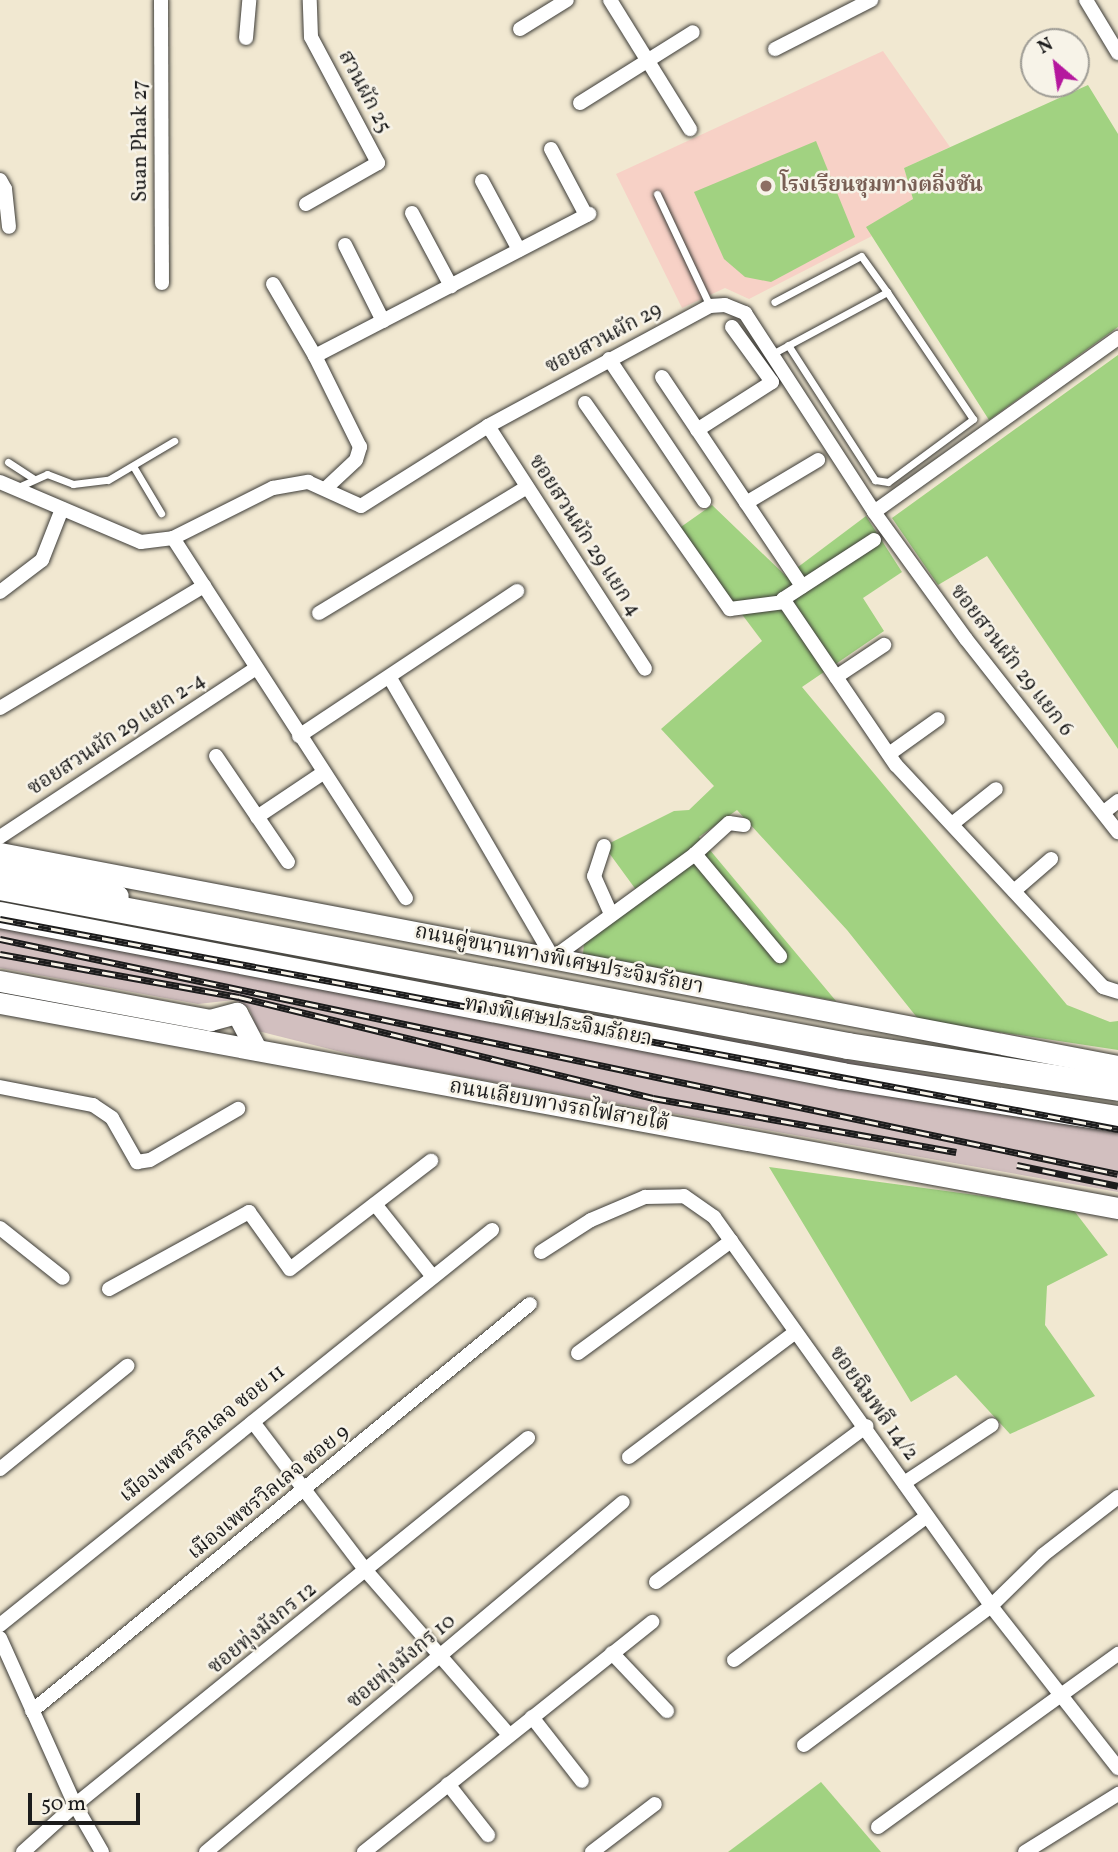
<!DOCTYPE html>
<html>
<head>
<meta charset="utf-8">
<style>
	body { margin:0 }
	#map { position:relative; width:1118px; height:1852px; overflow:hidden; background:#f1e8d1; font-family:Vollkorn,"Noto Serif Thai",serif }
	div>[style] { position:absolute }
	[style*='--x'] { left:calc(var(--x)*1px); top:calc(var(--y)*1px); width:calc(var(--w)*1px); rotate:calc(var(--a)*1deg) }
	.built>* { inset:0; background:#f7d1c6 }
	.industrial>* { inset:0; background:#d2bfbf }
	.green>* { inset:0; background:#a1d281 }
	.roads { filter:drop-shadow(0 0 2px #3c3b37) drop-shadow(0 0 2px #3c3b37) }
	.lane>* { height:7px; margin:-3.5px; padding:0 3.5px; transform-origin:3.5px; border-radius:3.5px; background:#fff }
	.street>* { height:14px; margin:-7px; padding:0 7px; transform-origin:7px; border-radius:7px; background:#fff }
	.secondary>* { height:21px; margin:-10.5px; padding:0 10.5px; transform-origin:10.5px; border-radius:10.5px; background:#fff }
	.highway>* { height:26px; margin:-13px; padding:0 13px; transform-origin:13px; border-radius:13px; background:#fff }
	.rail>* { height:7px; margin-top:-3.5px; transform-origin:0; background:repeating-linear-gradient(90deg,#f7f3e8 0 13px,#1c1c1c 0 26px); box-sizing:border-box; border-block:2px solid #1c1c1c }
	.dots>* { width:19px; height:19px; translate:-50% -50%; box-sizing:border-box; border:4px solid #f7f3e8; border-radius:50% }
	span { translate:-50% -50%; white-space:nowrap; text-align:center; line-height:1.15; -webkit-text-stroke:5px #f7f3e8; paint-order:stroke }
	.street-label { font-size:21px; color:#1c1c1c }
	.education-label { font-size:21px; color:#785e54; font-weight:700 }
	.left { translate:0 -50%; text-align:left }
	.north { position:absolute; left:1020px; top:28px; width:70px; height:70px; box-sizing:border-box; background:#f7f3e8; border:2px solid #9f9d96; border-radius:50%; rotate:331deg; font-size:19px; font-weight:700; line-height:28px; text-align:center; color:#1c1c1c }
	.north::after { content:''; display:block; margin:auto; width:24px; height:32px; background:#b5179e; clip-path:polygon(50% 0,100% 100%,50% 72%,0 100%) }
	.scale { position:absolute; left:28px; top:1793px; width:112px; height:32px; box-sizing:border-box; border:4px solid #1c1c1c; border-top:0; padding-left:9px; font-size:21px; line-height:24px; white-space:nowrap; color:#1c1c1c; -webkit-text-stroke:5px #f7f3e8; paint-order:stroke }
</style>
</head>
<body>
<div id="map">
	<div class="built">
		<div style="clip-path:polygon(883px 51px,950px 147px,904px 168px,913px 199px,867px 227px,872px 236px,749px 299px,725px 288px,682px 308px,616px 174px)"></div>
	</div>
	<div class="industrial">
		<div style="clip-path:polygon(0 907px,1118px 1109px,1118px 1192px,381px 1062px,258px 1031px,249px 1008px,234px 1000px,198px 1004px,0 968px)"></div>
	</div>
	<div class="green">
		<div style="clip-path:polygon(1088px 85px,1118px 134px,1118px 327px,989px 420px,866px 227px,913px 199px,904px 168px)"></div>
		<div style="clip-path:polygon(816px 141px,855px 237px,771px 282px,745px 277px,724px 259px,694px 192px)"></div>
		<div style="clip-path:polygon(1118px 355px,1118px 749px,987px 556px,938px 585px,892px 518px)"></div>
		<div style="clip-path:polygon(712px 505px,786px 576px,866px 516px,902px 572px,863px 598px,884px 631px,802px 687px,1067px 1005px,1110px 1022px,1118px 1021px,1118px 1050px,919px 1020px,847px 930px,737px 810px,699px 837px,836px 1001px,583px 954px,584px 943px,642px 898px,604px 846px,674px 811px,689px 810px,714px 786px,661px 729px,762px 641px,678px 529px)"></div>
		<div style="clip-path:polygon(769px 1167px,1072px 1208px,1108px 1255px,1047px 1286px,1045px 1325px,1095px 1396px,1010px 1434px,956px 1375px,911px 1402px)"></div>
		<div style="clip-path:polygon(821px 1782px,881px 1852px,728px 1852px)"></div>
	</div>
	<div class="roads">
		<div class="lane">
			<div style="--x:657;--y:194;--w:124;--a:64.7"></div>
			<div style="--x:788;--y:345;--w:161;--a:57.2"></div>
			<div style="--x:875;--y:480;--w:13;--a:9"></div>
			<div style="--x:888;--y:482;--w:106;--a:-36.5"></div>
			<div style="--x:973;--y:419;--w:153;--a:-124.1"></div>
			<div style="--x:772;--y:354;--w:131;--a:-28.3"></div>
			<div style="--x:887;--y:292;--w:44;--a:-125.8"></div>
			<div style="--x:861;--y:256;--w:98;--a:152.1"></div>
			<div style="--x:8;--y:462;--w:30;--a:33"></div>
			<div style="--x:133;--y:466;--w:55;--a:59.2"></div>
			<div style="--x:16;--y:488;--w:34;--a:-24"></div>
			<div style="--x:47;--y:474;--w:28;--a:21"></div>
			<div style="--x:73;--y:484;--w:35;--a:-7"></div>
			<div style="--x:108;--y:480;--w:77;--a:-30.6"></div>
		</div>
		<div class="street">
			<div style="--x:161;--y:0;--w:283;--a:89.8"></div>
			<div style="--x:610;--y:0;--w:152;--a:58.2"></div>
			<div style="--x:1086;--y:0;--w:62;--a:58.9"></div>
			<div style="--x:520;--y:29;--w:55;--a:-31.7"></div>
			<div style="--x:246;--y:38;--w:38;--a:-85"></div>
			<div style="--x:775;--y:49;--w:108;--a:-27"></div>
			<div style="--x:580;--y:103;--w:133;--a:-32.1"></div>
			<div style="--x:551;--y:149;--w:75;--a:62.1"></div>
			<div style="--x:0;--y:180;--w:10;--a:61"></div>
			<div style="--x:5;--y:189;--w:38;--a:84"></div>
			<div style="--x:482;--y:181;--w:78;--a:61.8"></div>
			<div style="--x:306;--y:204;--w:83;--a:-29.7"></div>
			<div style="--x:378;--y:163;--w:143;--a:-118"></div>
			<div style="--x:311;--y:37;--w:37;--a:-92"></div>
			<div style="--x:412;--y:213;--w:83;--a:61.9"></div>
			<div style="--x:345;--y:245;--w:85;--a:63.4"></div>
			<div style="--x:273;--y:284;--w:83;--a:59.7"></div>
			<div style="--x:609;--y:359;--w:171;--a:56.2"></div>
			<div style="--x:662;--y:377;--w:252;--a:56.2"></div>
			<div style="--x:585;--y:403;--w:252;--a:54.9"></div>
			<div style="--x:730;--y:609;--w:55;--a:-7.3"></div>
			<div style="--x:488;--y:426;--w:289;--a:57.1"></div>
			<div style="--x:697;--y:430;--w:89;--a:-32.6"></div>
			<div style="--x:772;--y:382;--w:68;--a:-126"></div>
			<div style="--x:0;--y:482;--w:153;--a:23.1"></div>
			<div style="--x:141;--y:542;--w:32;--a:-7"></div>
			<div style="--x:173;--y:538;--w:112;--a:-26.6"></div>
			<div style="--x:273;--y:488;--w:36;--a:-10"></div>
			<div style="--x:308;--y:482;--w:58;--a:24.4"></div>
			<div style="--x:361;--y:506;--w:150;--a:-32.2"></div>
			<div style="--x:488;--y:426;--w:252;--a:-28.4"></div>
			<div style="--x:710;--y:306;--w:15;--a:-4"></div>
			<div style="--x:725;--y:305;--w:22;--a:22"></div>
			<div style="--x:745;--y:313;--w:237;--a:57"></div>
			<div style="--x:874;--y:512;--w:300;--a:-35.5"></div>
			<div style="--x:325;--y:489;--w:42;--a:-43.1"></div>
			<div style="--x:356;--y:460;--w:14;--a:-73"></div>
			<div style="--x:360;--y:447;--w:102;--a:-116.3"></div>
			<div style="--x:315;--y:356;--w:309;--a:-27.4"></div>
			<div style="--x:746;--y:503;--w:84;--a:-30.8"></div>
			<div style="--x:874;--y:512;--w:157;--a:54.1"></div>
			<div style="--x:966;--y:639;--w:246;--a:51.8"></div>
			<div style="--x:173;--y:538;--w:429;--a:57.1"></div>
			<div style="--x:874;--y:540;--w:108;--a:147"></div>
			<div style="--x:783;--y:599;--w:201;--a:55.8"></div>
			<div style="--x:896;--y:765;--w:304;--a:47"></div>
			<div style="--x:1103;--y:987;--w:16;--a:18"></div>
			<div style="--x:0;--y:592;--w:53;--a:-37.3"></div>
			<div style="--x:42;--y:560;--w:55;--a:-68.6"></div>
			<div style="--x:319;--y:613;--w:243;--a:-31.2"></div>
			<div style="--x:836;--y:677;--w:58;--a:-33.7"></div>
			<div style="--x:390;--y:678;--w:324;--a:59.8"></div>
			<div style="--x:553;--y:958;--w:176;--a:-36.2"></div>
			<div style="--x:695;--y:854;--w:133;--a:50.2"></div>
			<div style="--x:0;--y:708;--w:238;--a:-30.9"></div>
			<div style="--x:299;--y:736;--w:262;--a:-33.6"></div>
			<div style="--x:889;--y:754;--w:60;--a:-35.5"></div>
			<div style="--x:216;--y:756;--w:128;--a:55.8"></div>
			<div style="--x:1104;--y:812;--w:18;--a:-38"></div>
			<div style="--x:257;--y:817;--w:79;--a:-33.7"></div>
			<div style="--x:952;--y:824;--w:56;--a:-38.5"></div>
			<div style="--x:0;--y:837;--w:307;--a:-33.4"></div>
			<div style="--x:604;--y:846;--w:32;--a:108"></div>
			<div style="--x:594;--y:876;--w:42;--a:65.9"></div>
			<div style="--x:695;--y:854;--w:46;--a:-42.4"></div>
			<div style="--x:729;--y:823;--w:15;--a:8"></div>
			<div style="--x:1014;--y:891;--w:49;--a:-40.9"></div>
			<div style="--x:0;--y:1087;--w:95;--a:11"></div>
			<div style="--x:93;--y:1105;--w:23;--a:34"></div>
			<div style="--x:112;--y:1118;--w:51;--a:60.4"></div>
			<div style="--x:137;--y:1162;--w:13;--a:-9"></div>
			<div style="--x:150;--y:1160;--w:102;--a:-30.1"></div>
			<div style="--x:375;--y:1204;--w:93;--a:51.5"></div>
			<div style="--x:0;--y:1228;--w:80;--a:38.4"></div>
			<div style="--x:541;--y:1252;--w:59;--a:-32.6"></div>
			<div style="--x:591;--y:1220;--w:59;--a:-23.1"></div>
			<div style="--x:645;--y:1197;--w:39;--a:-1"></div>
			<div style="--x:684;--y:1196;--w:37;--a:35"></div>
			<div style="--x:714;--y:1217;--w:478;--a:54.5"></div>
			<div style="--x:991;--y:1606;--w:206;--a:51.9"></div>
			<div style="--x:109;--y:1289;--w:160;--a:-28.8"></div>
			<div style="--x:249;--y:1212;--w:70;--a:54.3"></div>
			<div style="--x:290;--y:1269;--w:178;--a:-37.5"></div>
			<div style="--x:578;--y:1353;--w:190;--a:-36.2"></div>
			<div style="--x:253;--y:1422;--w:188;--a:52.8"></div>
			<div style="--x:367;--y:1572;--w:216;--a:48.9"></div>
			<div style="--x:629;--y:1457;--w:206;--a:-36.9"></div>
			<div style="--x:0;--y:1469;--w:164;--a:-39"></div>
			<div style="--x:904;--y:1483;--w:105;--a:-33.4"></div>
			<div style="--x:656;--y:1582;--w:262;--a:-36.5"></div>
			<div style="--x:0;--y:1625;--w:631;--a:-38.76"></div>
			<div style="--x:0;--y:1638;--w:183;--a:65.8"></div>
			<div style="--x:75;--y:1805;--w:54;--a:60.1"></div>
			<div style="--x:612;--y:1653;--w:80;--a:46.5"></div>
			<div style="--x:734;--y:1660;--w:239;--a:-36.7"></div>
			<div style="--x:32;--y:1711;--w:643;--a:-39.26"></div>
			<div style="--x:532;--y:1717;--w:81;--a:52"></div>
			<div style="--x:804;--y:1745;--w:233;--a:-36.6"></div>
			<div style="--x:991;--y:1606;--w:73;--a:-44.4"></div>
			<div style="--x:1043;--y:1555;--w:95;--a:-37.7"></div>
			<div style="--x:448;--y:1784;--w:65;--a:51.9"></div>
			<div style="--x:878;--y:1827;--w:296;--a:-35.8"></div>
			<div style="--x:23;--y:1852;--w:70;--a:-42.1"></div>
			<div style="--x:75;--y:1805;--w:583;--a:-39.01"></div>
			<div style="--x:206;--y:1852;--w:544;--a:-40.01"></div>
			<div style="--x:364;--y:1852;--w:369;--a:-38.6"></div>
			<div style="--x:592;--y:1852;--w:79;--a:-37.3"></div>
			<div style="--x:1025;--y:1852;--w:110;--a:-31.9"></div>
		</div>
		<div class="secondary">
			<div style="--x:0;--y:853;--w:1138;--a:10.79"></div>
			<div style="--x:0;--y:873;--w:120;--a:11"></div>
			<div style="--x:0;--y:981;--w:214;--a:10.5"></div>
			<div style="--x:210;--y:1020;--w:28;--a:-15"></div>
			<div style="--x:237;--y:1013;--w:41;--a:62.2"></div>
			<div style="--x:0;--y:1003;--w:1137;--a:10.39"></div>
		</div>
		<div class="highway">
			<div style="--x:0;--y:887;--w:863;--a:10.62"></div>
			<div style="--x:848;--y:1046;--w:273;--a:8.8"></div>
			<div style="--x:0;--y:915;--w:857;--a:10.82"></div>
			<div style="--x:842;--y:1076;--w:279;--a:8.9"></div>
		</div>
	</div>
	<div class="rail">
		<div style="--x:0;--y:919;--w:1138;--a:10.64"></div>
		<div style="--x:0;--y:939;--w:1142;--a:11.87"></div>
		<div style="--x:0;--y:954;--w:243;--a:10.2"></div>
		<div style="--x:239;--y:997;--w:426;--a:13.7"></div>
		<div style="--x:653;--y:1098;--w:308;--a:10.1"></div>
		<div style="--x:1017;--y:1165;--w:103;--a:11.7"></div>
	</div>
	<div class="dots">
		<div style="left:766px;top:186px;background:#8d6e63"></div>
	</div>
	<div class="street-label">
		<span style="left:364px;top:92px;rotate:62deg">สวนผัก 25</span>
		<span style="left:141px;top:141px;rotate:-90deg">Suan Phak 27</span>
		<span style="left:604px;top:339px;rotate:-28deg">ซอยสวนผัก 29</span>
		<span style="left:584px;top:536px;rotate:57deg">ซอยสวนผัก 29 แยก 4</span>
		<span style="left:1011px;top:661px;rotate:52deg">ซอยสวนผัก 29 แยก 6</span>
		<span style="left:117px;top:735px;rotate:-33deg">ซอยสวนผัก 29 แยก 2-4</span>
		<span style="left:559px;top:960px;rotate:11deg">ถนนคู่ขนานทางพิเศษประจิมรัถยา</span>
		<span style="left:558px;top:1022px;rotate:11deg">ทางพิเศษประจิมรัถยา</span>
		<span style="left:559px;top:1106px;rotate:10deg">ถนนเลียบทางรถไฟสายใต้</span>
		<span style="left:873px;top:1404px;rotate:54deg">ซอยฉิมพลี 14/2</span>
		<span style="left:203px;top:1434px;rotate:-39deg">เมืองเพชรวิลเลจ ซอย 11</span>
		<span style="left:269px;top:1493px;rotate:-39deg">เมืองเพชรวิลเลจ ซอย 9</span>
		<span style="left:263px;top:1629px;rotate:-39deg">ซอยทุ่งมังกร 12</span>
		<span style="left:402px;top:1662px;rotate:-40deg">ซอยทุ่งมังกร 10</span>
	</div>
	<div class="education-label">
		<span class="left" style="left:780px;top:186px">โรงเรียนชุมทางตลิ่งชัน</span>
	</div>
	<div class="north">N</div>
	<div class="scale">50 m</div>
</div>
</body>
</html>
